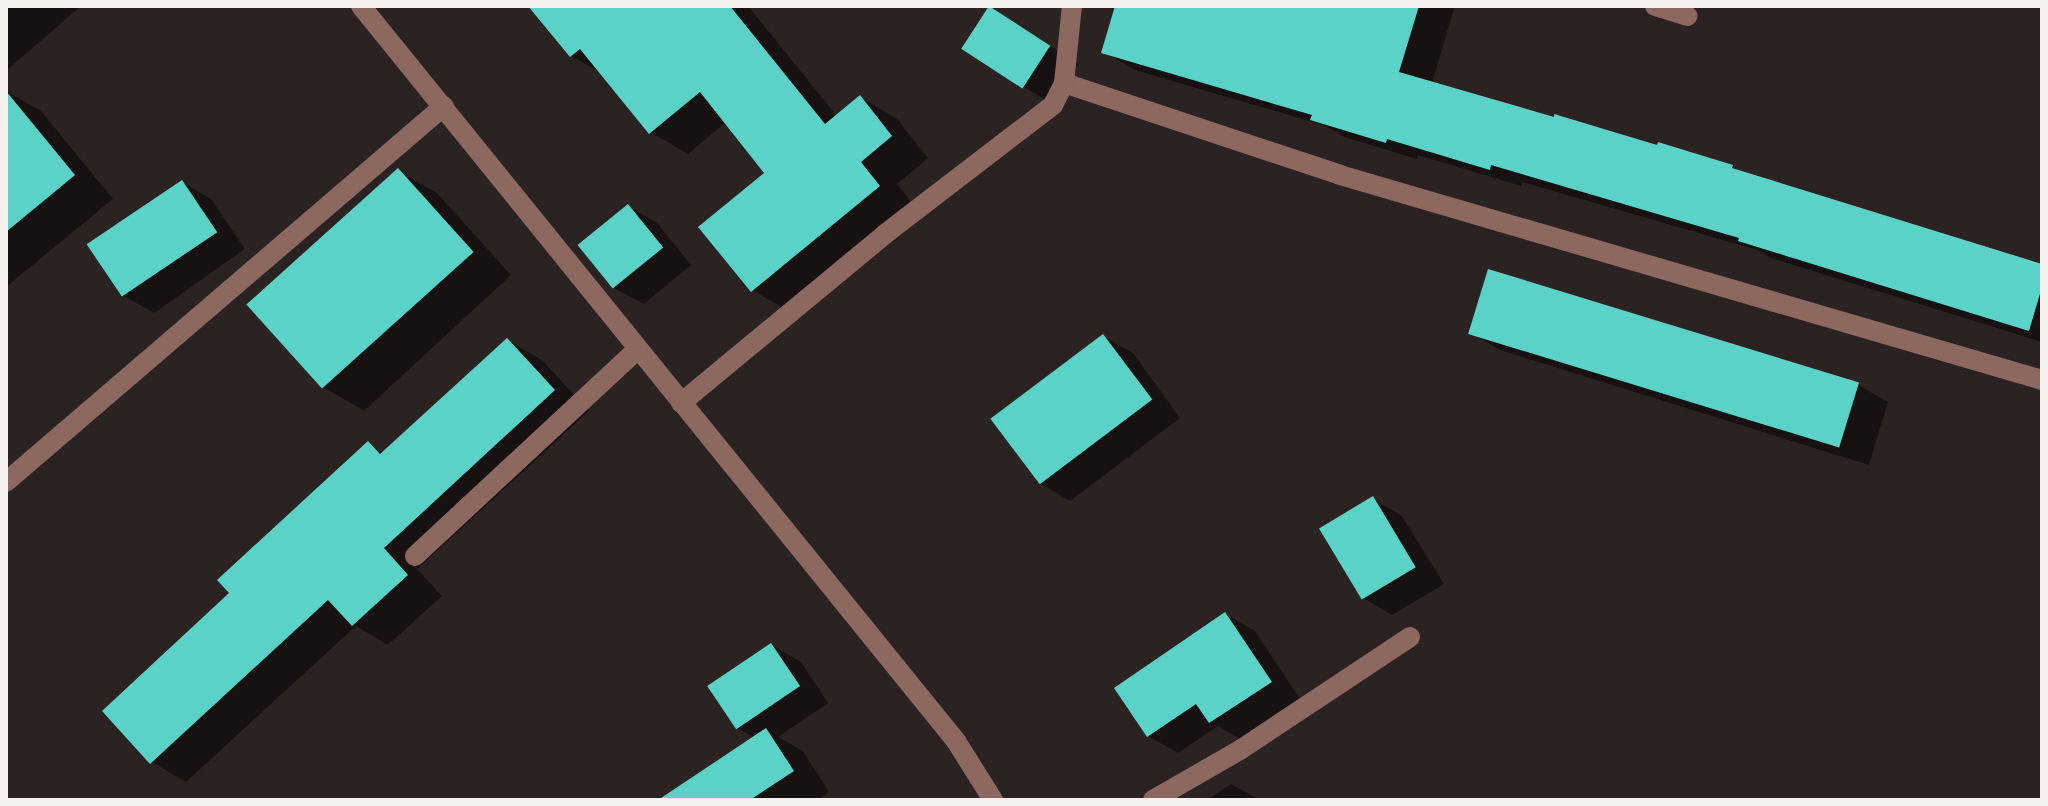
<!DOCTYPE html>
<html>
<head>
<meta charset="utf-8">
<style>
	body { margin:0 }
	#map { position:relative; width:2048px; height:806px; overflow:hidden; background:#2b2321; font-family:Roboto,sans-serif }
	div>[style] { position:absolute }
	[style*='--x'] { left:calc(var(--x)*1px); top:calc(var(--y)*1px); width:calc(var(--w)*1px); rotate:calc(var(--a)*1deg) }
	.shadow>* { inset:0; background:#0007; transform-origin:0 0 }
	.building>* { inset:0; background:#5bd2c7; transform-origin:0 0 }
	.minor>* { height:20px; margin:-10px; padding:0 10px; transform-origin:10px; border-radius:10px; background:#8c6860 }
	span { translate:-50% -50%; white-space:nowrap; text-align:center; line-height:1.15; -webkit-text-stroke:8px #211917; paint-order:stroke }
	.frame { position:absolute; inset:0; border:8px solid #f6f0ef; pointer-events:none }
</style>
</head>
<body>
<div id="map">
	<div class="shadow">
		<div style="clip-path:polygon(6px 6px,81px 6px,6px 71px)"></div>
		<div style="clip-path:polygon(530px 6px,748px 6px,837px 116px,860px 97px,897px 119px,928px 158px,897px 184px,916px 208px,790px 312px,752px 290px,767px 174px,726px 122px,688px 154px,650px 132px,602px 73px,571px 56px)"></div>
		<div style="clip-path:polygon(1117px 6px,1449px 6px,1454px 9px,1432px 83px,1732px 167px,1747px 175px,2042px 266px,2042px 342px,1771px 258px,1757px 250px,1522px 182px,1521px 186px,1418px 155px,1417px 159px,1344px 137px,1326px 126px,1135px 70px,1104px 52px)"></div>
		<div style="left:990px;top:9px;width:104px;height:48px;rotate:32deg"></div>
		<div style="clip-path:polygon(6px 91px,41px 111px,113px 199px,6px 287px)"></div>
		<div style="clip-path:polygon(398px 171px,437px 193px,511px 275px,364px 411px,325px 388px)"></div>
		<div style="clip-path:polygon(182px 182px,211px 199px,245px 249px,154px 313px,124px 296px)"></div>
		<div style="clip-path:polygon(628px 206px,657px 223px,691px 265px,644px 304px,614px 288px)"></div>
		<div style="clip-path:polygon(1471px 333px,1858px 385px,1888px 402px,1869px 465px,1500px 350px)"></div>
		<div style="clip-path:polygon(1103px 336px,1133px 353px,1180px 418px,1070px 501px,1041px 484px)"></div>
		<div style="clip-path:polygon(507px 340px,542px 360px,589px 411px,417px 569px,442px 596px,388px 645px,356px 626px,186px 782px,152px 762px,232px 594px,368px 443px,384px 453px)"></div>
		<div style="clip-path:polygon(1373px 499px,1402px 516px,1444px 584px,1392px 615px,1363px 598px)"></div>
		<div style="clip-path:polygon(1225px 614px,1255px 631px,1300px 699px,1240px 739px,1218px 726px,1178px 753px,1148px 736px)"></div>
		<div style="clip-path:polygon(771px 645px,801px 662px,828px 703px,778px 737px,803px 751px,829px 792px,817px 800px,701px 800px,754px 738px,737px 728px)"></div>
		<div style="clip-path:polygon(1231px 784px,1260px 800px,1207px 800px)"></div>
	</div>
	<div class="building">
		<div style="clip-path:polygon(528px 6px,730px 6px,825px 124px,860px 95px,892px 136px,861px 162px,880px 186px,751px 292px,698px 227px,764px 173px,700px 92px,649px 134px,580px 49px,570px 57px)"></div>
		<div style="left:989px;top:6px;width:73px;height:51px;rotate:33deg"></div>
		<div style="clip-path:polygon(1115px 6px,1419px 6px,1399px 72px,1554px 117px,1554px 114px,1657px 145px,1658px 142px,1733px 165px,1732px 168px,2042px 264px,2042px 287px,2029px 331px,1738px 241px,1739px 238px,1491px 165px,1490px 170px,1387px 139px,1386px 143px,1310px 120px,1312px 115px,1101px 53px)"></div>
		<div style="clip-path:polygon(6px 91px,75px 175px,6px 232px)"></div>
		<div style="left:398px;top:168px;width:113px;height:204px;rotate:48deg"></div>
		<div style="left:182px;top:180px;width:63px;height:115px;rotate:56deg"></div>
		<div style="left:628px;top:204px;width:56px;height:65px;rotate:51deg"></div>
		<div style="left:1488px;top:269px;width:388px;height:68px;rotate:17deg"></div>
		<div style="left:1103px;top:334px;width:82px;height:141px;rotate:53deg"></div>
		<div style="clip-path:polygon(507px 338px,555px 390px,384px 548px,408px 575px,352px 626px,328px 600px,150px 764px,102px 711px,229px 593px,217px 580px,368px 441px,380px 454px)"></div>
		<div style="left:1373px;top:496px;width:83px;height:63px;rotate:59deg"></div>
		<div style="clip-path:polygon(1225px 612px,1272px 682px,1209px 723px,1196px 704px,1147px 737px,1114px 688px)"></div>
		<div style="left:771px;top:643px;width:52px;height:77px;rotate:56deg"></div>
		<div style="clip-path:polygon(766px 728px,794px 771px,750px 800px,658px 800px)"></div>
	</div>
	<div class="minor">
		<div style="--x:361;--y:6;--w:946;--a:51.01"></div>
		<div style="--x:956;--y:741;--w:70;--a:57.9"></div>
		<div style="--x:1655;--y:6;--w:34;--a:17"></div>
		<div style="--x:1064;--y:83;--w:291;--a:18.4"></div>
		<div style="--x:1340;--y:175;--w:731;--a:16.28"></div>
		<div style="--x:681;--y:403;--w:265;--a:-39.6"></div>
		<div style="--x:885;--y:234;--w:212;--a:-37.5"></div>
		<div style="--x:1053;--y:105;--w:25;--a:-63"></div>
		<div style="--x:1064;--y:83;--w:77;--a:-84.1"></div>
		<div style="--x:6;--y:482;--w:577;--a:-40.64"></div>
		<div style="--x:415;--y:556;--w:304;--a:-42.9"></div>
		<div style="--x:1153;--y:800;--w:100;--a:-29.9"></div>
		<div style="--x:1240;--y:750;--w:204;--a:-33.6"></div>
	</div>
	<div class="frame"></div>
</div>
</body>
</html>
